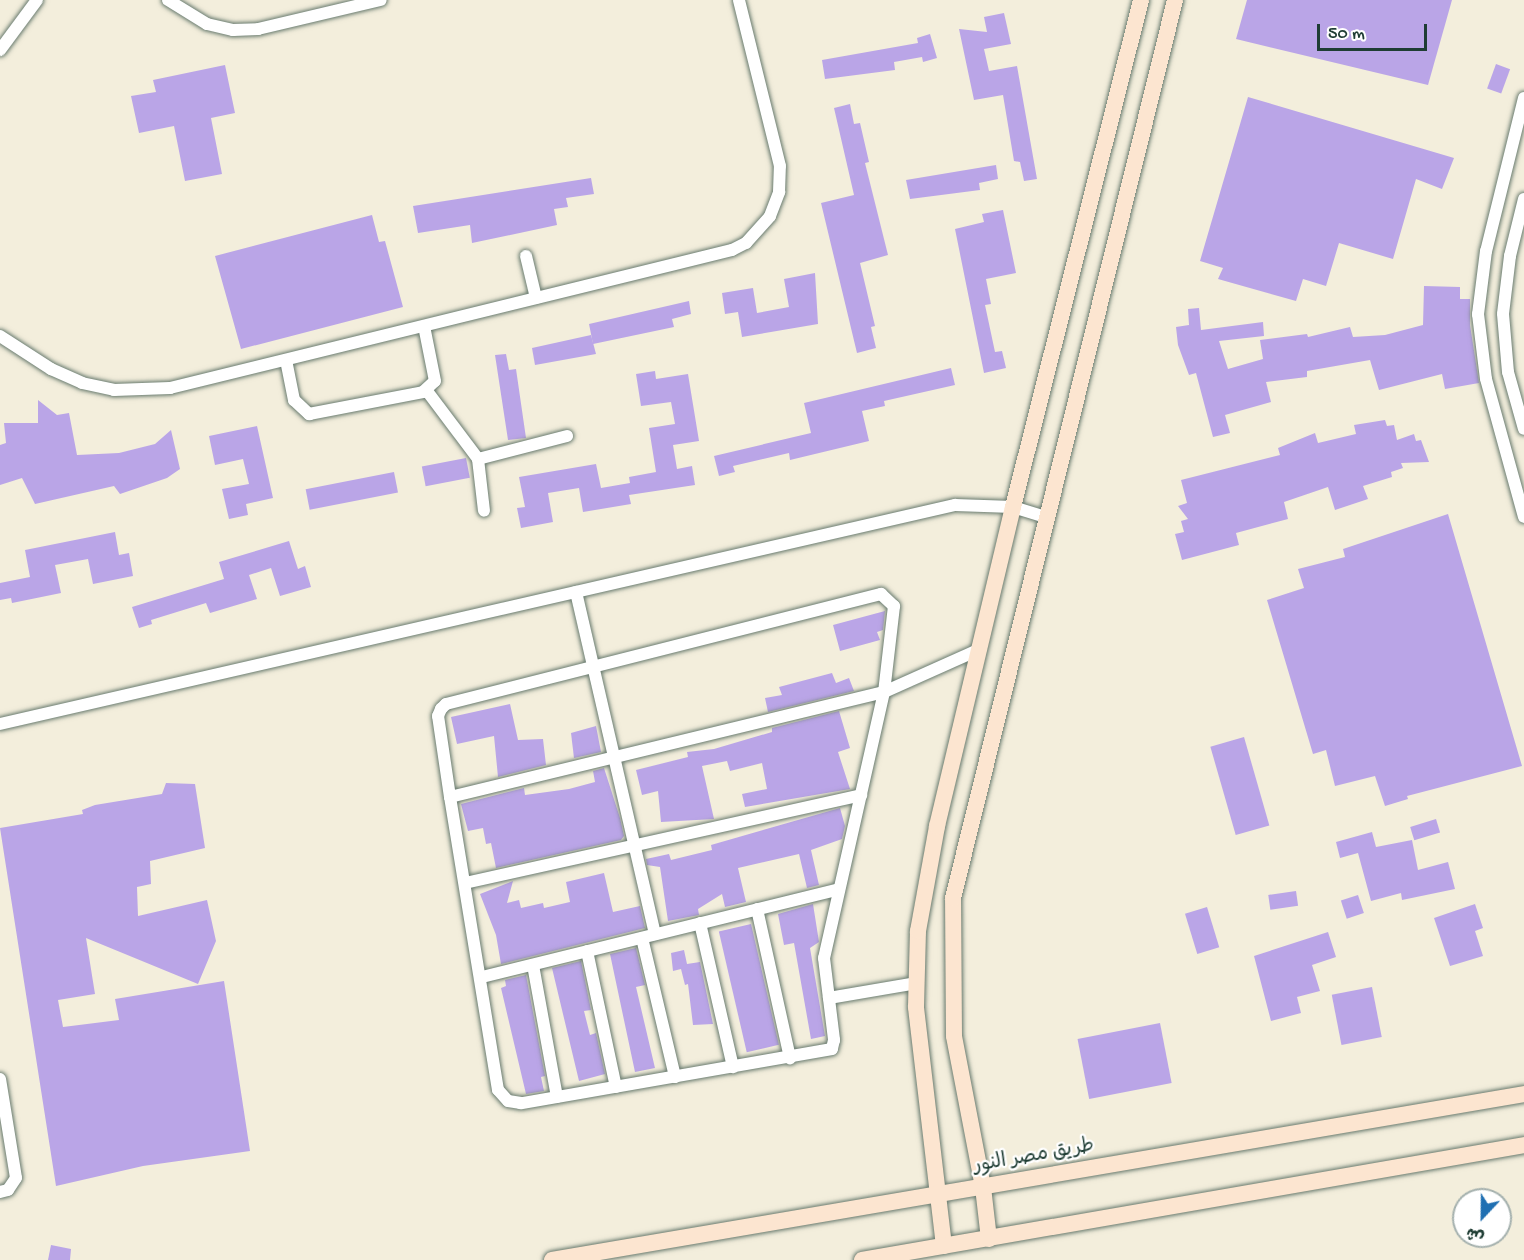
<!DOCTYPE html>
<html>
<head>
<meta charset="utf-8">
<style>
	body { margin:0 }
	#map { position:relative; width:1524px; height:1260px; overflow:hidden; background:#f3eedc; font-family:"Gochi Hand","Playpen Sans Arabic",sans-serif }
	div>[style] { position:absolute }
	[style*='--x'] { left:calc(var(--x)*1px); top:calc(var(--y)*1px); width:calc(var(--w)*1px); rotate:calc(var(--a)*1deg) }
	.building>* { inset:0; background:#baa5e7; transform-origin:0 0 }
	.roads { filter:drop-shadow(0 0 2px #697b6f) drop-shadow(0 0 2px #697b6f) }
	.street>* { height:12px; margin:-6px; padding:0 6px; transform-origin:6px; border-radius:6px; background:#fff }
	.secondary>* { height:16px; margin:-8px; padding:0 8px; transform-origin:8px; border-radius:8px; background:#fce5d0 }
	span { translate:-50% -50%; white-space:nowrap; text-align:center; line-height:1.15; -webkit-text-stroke:4.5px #fff; paint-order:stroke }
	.street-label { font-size:20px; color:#1f3d34 }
	.north { position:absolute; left:1452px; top:1188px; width:60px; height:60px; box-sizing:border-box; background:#fff; border:2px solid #a5b1ae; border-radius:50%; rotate:202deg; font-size:16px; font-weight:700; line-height:24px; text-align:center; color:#1f3d34 }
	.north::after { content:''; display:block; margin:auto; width:21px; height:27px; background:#1f6fb2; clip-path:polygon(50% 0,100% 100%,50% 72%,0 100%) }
	.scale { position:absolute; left:1317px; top:24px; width:110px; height:27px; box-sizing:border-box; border:3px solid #1f3d34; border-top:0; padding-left:8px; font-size:18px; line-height:21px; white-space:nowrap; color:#1f3d34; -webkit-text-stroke:4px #fff; paint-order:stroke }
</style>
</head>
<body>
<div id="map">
	<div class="building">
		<div style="clip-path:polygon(1247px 0,1452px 0,1428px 85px,1236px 39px)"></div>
		<div style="clip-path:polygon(1004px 13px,1011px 44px,984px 49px,989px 71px,1017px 66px,1037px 179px,1024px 181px,1020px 162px,1014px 161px,1003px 95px,974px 100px,959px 29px,987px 32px,984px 17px)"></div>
		<div style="clip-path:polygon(930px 34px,937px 58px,923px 62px,922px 57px,894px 62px,895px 70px,825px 79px,822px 60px,918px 43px,917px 38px)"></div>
		<div style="left:1496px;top:64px;width:15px;height:26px;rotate:20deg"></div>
		<div style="clip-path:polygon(225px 65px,235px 113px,211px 118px,222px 174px,185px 181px,174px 126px,139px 133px,131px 96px,156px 92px,153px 80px)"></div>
		<div style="clip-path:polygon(1248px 97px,1454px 158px,1442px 189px,1416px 179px,1393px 259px,1339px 243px,1326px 286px,1303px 279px,1296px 301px,1218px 279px,1223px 268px,1200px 261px)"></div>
		<div style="clip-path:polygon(850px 104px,854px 124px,860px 123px,869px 162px,865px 163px,888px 255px,860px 263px,875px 326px,871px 327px,876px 348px,857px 353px,821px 203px,854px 195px,834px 108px)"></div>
		<div style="clip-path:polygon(996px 165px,998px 179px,979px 183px,980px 190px,910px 199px,906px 180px)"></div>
		<div style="clip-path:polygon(591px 178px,594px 194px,566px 198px,568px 207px,554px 209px,557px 225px,472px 243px,470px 225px,418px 233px,413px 206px)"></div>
		<div style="clip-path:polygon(1003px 210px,1016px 273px,986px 279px,991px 304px,985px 305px,995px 352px,1002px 351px,1006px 368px,984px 373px,955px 229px,984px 222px,982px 214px)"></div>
		<div style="clip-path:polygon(372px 215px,379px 242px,385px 241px,403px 307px,241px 349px,215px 256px)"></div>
		<div style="clip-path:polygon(815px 273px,818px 324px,742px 337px,738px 312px,725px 314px,722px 293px,753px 288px,757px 313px,789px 307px,784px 279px)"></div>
		<div style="clip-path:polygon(1424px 286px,1460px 287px,1460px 299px,1470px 299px,1470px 325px,1479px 383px,1445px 389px,1442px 374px,1379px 390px,1370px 360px,1307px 371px,1307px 377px,1266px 382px,1271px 402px,1225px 415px,1230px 433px,1213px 437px,1196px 373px,1189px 375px,1178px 345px,1176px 327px,1189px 325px,1188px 309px,1199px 308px,1201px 330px,1263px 322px,1264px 336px,1219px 341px,1228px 369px,1263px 359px,1260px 340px,1307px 334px,1308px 337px,1350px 327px,1353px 337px,1385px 335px,1423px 325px)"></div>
		<div style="clip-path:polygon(689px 301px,691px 314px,672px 319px,674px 327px,593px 344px,589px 324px)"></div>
		<div style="clip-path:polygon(591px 335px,596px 354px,535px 365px,532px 348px)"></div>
		<div style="clip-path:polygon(506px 354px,509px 370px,516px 369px,526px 438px,508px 440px,495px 355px)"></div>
		<div style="clip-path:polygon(951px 368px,955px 385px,884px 401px,885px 406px,862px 411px,869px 441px,790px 460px,789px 453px,733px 466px,735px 472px,719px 476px,714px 456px,811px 433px,804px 403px)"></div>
		<div style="clip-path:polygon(655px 371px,656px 379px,688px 374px,699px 441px,673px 445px,677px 469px,692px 466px,695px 485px,629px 495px,631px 504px,583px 512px,579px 488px,548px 493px,553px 522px,521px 528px,517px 508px,525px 507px,519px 477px,596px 464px,601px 488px,630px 483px,629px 477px,656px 472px,649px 428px,675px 424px,671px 402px,641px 406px,636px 374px)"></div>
		<div style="clip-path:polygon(38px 400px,57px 415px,69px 413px,77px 455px,119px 453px,155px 444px,171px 430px,180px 469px,167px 478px,120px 494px,114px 486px,35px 504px,22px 478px,0 485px,0 445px,6px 443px,4px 423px,38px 423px)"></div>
		<div style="clip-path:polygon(1385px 420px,1387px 426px,1394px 425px,1397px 440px,1414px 434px,1416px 441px,1421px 440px,1429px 462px,1401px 463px,1403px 468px,1391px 472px,1392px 477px,1363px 486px,1368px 499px,1335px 510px,1328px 487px,1284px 502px,1288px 519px,1236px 533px,1239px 545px,1182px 560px,1175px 534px,1184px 532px,1181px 521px,1188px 519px,1178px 506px,1187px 503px,1181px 480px,1280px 455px,1278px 448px,1315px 433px,1318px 443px,1356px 434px,1354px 425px)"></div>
		<div style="clip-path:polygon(257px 426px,273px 498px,246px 504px,248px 515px,229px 519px,222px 489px,249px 484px,243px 459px,215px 465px,209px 436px)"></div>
		<div style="left:466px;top:458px;width:20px;height:45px;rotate:79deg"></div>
		<div style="left:394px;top:472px;width:21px;height:90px;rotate:79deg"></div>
		<div style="clip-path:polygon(1448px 514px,1522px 766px,1407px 796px,1408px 799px,1385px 806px,1375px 776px,1335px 786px,1326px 750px,1313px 754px,1267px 600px,1304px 588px,1298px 569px,1345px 557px,1343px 549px)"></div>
		<div style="clip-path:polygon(115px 532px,119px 555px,129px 553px,133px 576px,93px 584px,88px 559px,55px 565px,61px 593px,12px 603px,11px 598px,0 600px,0 583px,30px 577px,25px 550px)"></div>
		<div style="clip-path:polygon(289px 541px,298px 569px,305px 566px,311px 587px,280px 596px,271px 568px,249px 575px,257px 599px,210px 613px,206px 603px,151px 620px,152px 624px,139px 628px,132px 607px,224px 579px,219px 562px)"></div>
		<div style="clip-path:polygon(885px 611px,883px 630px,877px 632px,880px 640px,840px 651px,833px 625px)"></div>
		<div style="clip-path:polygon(832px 673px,836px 683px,849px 678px,854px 691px,768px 712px,765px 698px,782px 695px,779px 687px)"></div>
		<div style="clip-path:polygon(510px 704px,518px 740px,543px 739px,546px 765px,498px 777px,494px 736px,457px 744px,451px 717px)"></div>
		<div style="clip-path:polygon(839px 711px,850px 748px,838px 752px,850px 789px,745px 807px,742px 794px,767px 789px,762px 763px,730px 771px,727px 761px,702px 766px,714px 819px,661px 822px,658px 791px,642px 795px,636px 770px,688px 757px,687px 752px,714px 749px,772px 732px,772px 728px)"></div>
		<div style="clip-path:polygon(596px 726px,601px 752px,574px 758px,571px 733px)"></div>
		<div style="left:1244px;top:737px;width:92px;height:35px;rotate:74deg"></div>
		<div style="clip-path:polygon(604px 768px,620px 818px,624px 836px,621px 840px,496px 868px,491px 843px,486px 844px,483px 828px,468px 831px,461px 804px,524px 788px,525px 795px,569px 789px,595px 782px,593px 771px)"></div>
		<div style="clip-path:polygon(166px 783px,195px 784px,205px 848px,150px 861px,151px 884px,137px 887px,138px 916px,207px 900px,216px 941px,198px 984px,86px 938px,95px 994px,58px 1000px,63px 1027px,119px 1020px,115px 999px,224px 981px,250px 1151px,143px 1166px,56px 1186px,0 828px,83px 814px,82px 810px,95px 805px,162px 794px)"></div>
		<div style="clip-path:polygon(840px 808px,845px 826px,842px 839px,811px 850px,819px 885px,807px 888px,799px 854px,738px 868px,746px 902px,725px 907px,722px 894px,698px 909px,699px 915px,668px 921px,660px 867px,647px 865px,646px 859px,669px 854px,671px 860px,712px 850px,711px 845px)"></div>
		<div style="left:1436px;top:819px;width:14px;height:27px;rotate:73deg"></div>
		<div style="clip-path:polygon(1372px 832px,1376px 847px,1412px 840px,1418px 870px,1448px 862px,1455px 889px,1402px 900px,1401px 893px,1371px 901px,1358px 853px,1340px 858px,1336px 842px)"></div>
		<div style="clip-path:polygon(604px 873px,613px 912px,640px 906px,645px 928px,501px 964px,496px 935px,480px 894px,513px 881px,507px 903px,519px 900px,521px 908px,543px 903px,544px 908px,570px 902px,566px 882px)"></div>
		<div style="left:1296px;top:891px;width:15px;height:28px;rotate:82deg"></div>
		<div style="left:1358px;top:895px;width:19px;height:18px;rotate:72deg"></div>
		<div style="clip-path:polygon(813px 904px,819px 942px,810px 948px,825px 1036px,811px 1039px,794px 943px,784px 945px,778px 914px)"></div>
		<div style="clip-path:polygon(1475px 904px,1483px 928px,1475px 931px,1483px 956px,1450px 966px,1434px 918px)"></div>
		<div style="left:1207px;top:907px;width:42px;height:23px;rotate:73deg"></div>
		<div style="left:751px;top:924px;width:124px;height:33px;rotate:77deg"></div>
		<div style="clip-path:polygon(1328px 932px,1336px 957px,1312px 965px,1320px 991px,1297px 997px,1301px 1013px,1271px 1021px,1254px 956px)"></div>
		<div style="clip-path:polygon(636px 948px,645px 985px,636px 987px,655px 1068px,635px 1072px,610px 954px)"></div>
		<div style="clip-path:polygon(684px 950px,687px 964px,700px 962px,713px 1024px,693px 1025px,688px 984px,685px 985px,681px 969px,673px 971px,671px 953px)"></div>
		<div style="clip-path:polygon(581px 961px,591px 1010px,584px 1011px,590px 1035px,596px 1033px,605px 1074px,579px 1081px,552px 968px)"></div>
		<div style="clip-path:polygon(526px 975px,545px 1076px,541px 1077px,544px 1091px,526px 1094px,501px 988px,506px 986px,505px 980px)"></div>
		<div style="left:1372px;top:987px;width:51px;height:41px;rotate:79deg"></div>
		<div style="left:1160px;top:1023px;width:61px;height:84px;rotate:79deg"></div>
		<div style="clip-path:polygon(51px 1245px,71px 1249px,70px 1260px,48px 1260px)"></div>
	</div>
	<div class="roads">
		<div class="street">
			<div style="--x:168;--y:0;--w:46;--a:31.6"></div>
			<div style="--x:207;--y:24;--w:27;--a:13"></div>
			<div style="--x:233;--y:30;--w:25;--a:-2"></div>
			<div style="--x:258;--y:29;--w:126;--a:-13.3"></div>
			<div style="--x:0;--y:50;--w:62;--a:-53.5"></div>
			<div style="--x:1524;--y:98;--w:158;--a:103.9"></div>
			<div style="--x:1486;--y:251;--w:64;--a:97.2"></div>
			<div style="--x:1478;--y:314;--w:65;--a:83"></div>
			<div style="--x:1486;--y:379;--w:143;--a:74.6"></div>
			<div style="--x:1524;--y:199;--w:59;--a:103.8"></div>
			<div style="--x:1510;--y:256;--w:58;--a:96.9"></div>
			<div style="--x:1503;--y:314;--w:58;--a:85.1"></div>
			<div style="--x:1508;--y:372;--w:59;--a:74.3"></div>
			<div style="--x:526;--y:256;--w:43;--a:76.6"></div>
			<div style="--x:0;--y:336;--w:61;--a:32.9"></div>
			<div style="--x:51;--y:369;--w:34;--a:24"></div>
			<div style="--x:82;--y:383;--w:33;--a:12"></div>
			<div style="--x:114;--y:390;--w:56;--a:-2"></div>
			<div style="--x:170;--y:388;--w:579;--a:-13.8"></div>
			<div style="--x:732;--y:250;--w:16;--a:-27"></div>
			<div style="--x:746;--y:243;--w:36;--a:-48"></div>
			<div style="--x:770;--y:216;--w:26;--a:-69"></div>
			<div style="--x:779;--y:192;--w:26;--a:-88"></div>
			<div style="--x:780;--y:166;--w:171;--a:-103.9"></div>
			<div style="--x:286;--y:360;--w:41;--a:78.7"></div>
			<div style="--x:294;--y:400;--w:21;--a:43"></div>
			<div style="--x:309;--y:414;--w:116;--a:-10.9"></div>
			<div style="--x:423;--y:392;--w:16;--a:-43"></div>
			<div style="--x:435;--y:381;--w:56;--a:-101.3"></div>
			<div style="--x:427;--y:391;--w:85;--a:53.1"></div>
			<div style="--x:478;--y:459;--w:52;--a:83.4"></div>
			<div style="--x:478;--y:459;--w:92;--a:-14.5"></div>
			<div style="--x:576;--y:592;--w:351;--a:77"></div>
			<div style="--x:881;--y:594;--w:18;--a:43"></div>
			<div style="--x:894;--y:606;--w:87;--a:96.6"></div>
			<div style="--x:884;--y:692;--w:273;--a:102.7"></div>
			<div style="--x:824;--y:958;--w:83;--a:83"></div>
			<div style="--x:834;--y:1040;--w:9;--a:103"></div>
			<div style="--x:832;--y:1049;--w:316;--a:170.1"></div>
			<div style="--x:521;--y:1103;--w:13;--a:-171"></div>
			<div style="--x:508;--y:1101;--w:15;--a:-132"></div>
			<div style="--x:498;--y:1090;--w:297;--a:-99.3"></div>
			<div style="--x:450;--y:797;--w:82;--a:-98.4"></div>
			<div style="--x:438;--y:716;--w:8;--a:-67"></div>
			<div style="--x:441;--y:709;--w:7;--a:-45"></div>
			<div style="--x:446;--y:704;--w:449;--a:-14.2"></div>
			<div style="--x:0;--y:724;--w:980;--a:-12.92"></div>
			<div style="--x:955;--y:505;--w:58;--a:2"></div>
			<div style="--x:1013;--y:507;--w:34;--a:17"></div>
			<div style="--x:450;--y:797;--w:447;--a:-13.6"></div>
			<div style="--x:884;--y:692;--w:105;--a:-24.1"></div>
			<div style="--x:465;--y:883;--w:406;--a:-12.5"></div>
			<div style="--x:757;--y:909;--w:153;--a:77.5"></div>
			<div style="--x:700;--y:923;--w:148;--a:77.1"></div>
			<div style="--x:642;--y:938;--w:143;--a:76.6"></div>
			<div style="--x:587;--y:951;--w:139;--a:78"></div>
			<div style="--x:533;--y:965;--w:134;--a:79.7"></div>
			<div style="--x:482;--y:977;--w:366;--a:-13.8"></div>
			<div style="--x:829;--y:998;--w:89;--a:-9.7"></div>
			<div style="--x:0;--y:1079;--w:100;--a:80.8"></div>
			<div style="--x:16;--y:1178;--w:14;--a:124"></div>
			<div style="--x:8;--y:1190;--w:8;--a:166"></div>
		</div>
		<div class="secondary">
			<div style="--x:989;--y:1239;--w:52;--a:-96.6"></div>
			<div style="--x:983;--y:1187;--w:154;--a:-100.9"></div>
			<div style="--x:954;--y:1036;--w:138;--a:-90.4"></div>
			<div style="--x:953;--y:898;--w:925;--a:-76.11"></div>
			<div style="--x:944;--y:1246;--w:241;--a:-96.7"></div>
			<div style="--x:916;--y:1007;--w:76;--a:-88.5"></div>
			<div style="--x:918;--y:931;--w:107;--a:-79.7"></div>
			<div style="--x:937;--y:826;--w:328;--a:-76.6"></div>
			<div style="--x:1013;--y:507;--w:523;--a:-75.83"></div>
			<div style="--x:552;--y:1260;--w:986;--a:-9.69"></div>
			<div style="--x:862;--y:1260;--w:672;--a:-9.85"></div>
		</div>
	</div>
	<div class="street-label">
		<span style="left:1034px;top:1157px;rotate:-10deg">طريق مصر النور</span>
	</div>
	<div class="north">ش</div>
	<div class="scale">50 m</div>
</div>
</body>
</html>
